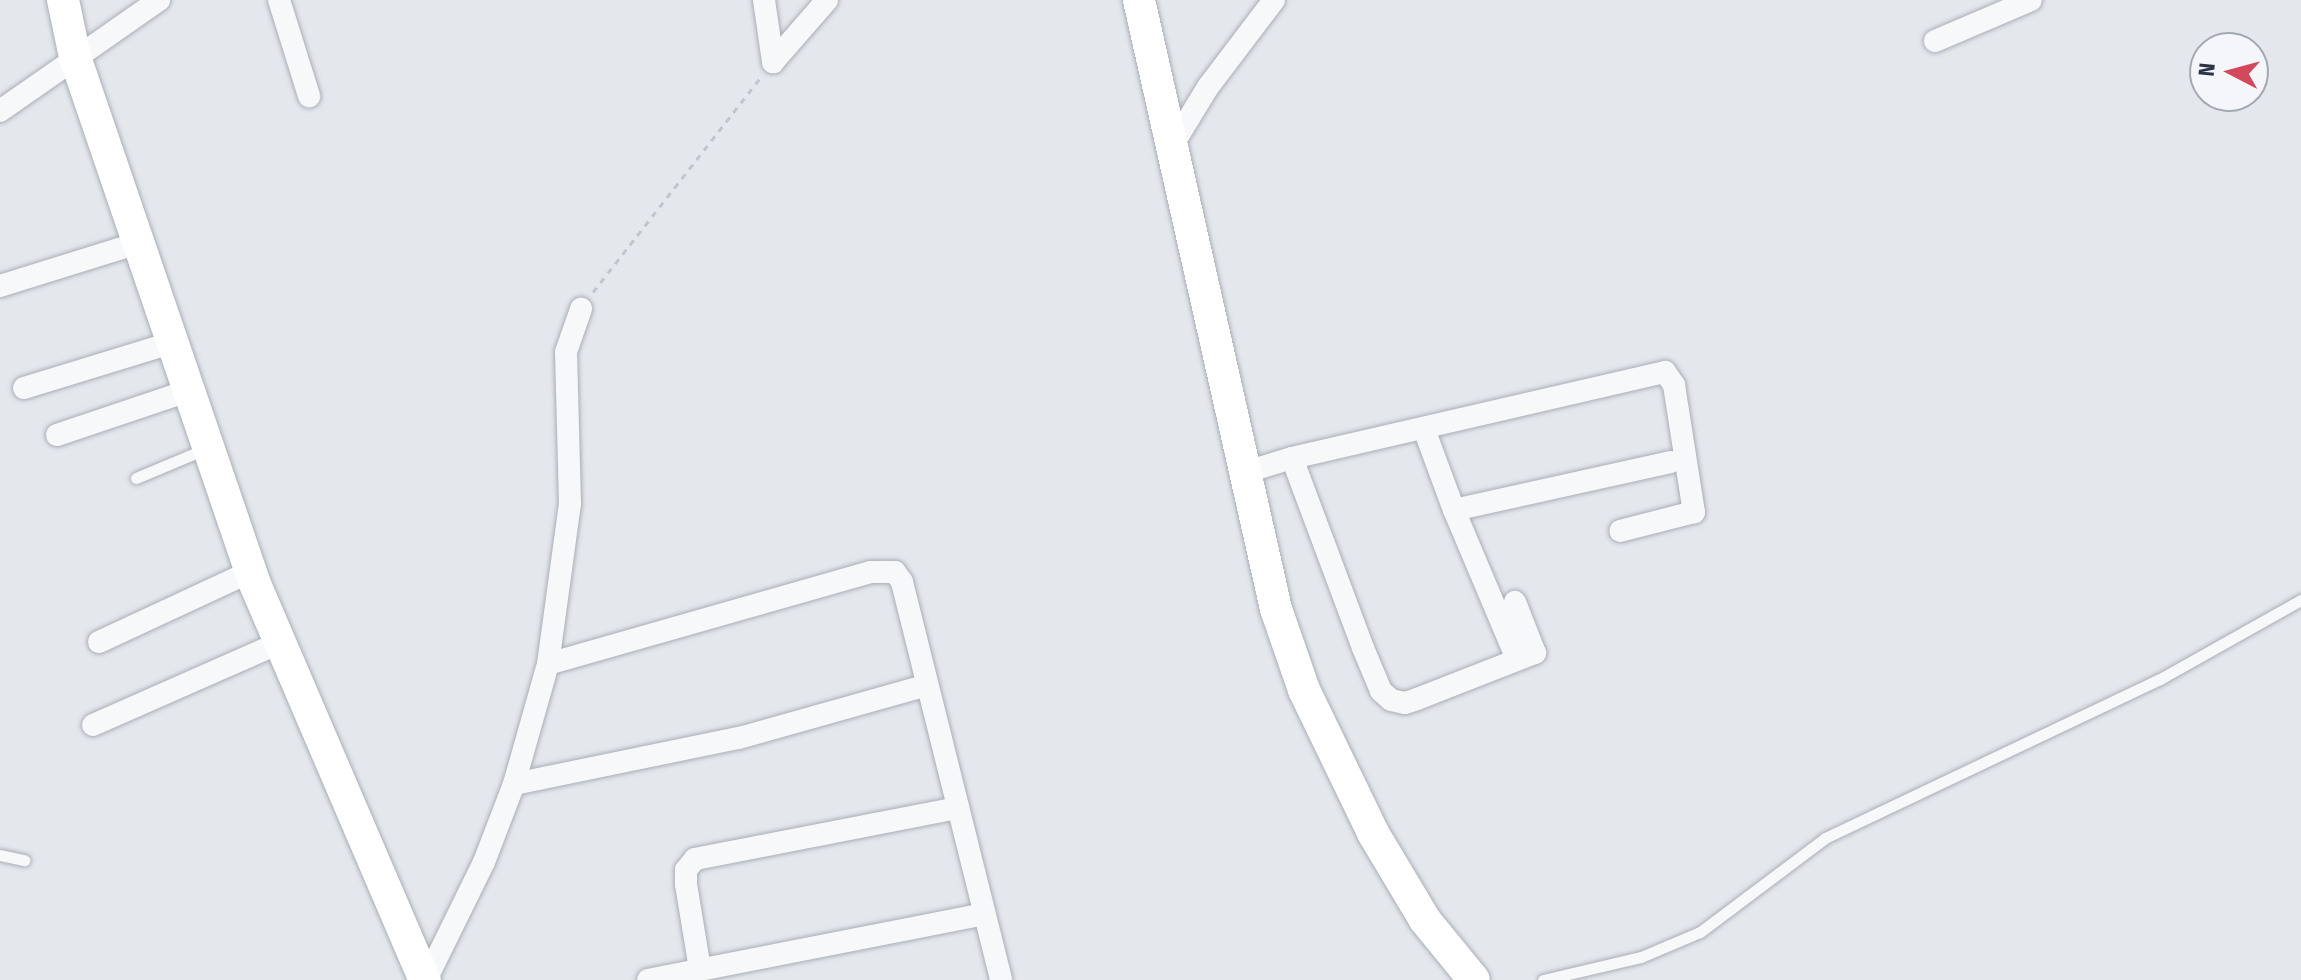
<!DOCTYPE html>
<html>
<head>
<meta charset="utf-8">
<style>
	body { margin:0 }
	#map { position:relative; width:2301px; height:980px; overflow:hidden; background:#e4e7ec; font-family:"Fira Sans Condensed",sans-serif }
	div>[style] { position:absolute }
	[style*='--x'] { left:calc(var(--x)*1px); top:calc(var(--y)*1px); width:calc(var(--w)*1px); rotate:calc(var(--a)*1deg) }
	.path>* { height:3px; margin-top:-1.5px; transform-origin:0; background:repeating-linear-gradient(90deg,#c2c5cb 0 6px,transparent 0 12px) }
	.roads { filter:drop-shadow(0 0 2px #a9aeb7) drop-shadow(0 0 2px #a9aeb7) }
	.lane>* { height:11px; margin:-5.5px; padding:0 5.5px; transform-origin:5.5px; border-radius:5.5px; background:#f7f8fa }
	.street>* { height:22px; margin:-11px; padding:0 11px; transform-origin:11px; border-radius:11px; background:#f7f8fa }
	.secondary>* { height:32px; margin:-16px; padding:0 16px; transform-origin:16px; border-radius:16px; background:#fff }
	span { translate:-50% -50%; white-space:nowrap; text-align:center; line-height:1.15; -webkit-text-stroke:7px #f4f6f9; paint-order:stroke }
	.north { position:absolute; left:2189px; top:32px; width:80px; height:80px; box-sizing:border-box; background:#f4f6f9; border:2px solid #a4a8b1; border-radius:50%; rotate:276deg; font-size:22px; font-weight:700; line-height:32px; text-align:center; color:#2b3445 }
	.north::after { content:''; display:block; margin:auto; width:28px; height:36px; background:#d1495b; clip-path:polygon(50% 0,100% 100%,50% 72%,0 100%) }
</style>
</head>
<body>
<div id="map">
	<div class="path">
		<div style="--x:593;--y:292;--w:273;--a:-52"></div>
	</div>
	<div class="roads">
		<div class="lane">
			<div style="--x:136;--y:478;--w:75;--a:-22.8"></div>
			<div style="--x:0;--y:855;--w:25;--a:12"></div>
			<div style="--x:1543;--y:980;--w:101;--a:-13.2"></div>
			<div style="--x:1641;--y:957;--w:64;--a:-23"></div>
			<div style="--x:1700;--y:932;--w:156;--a:-36.9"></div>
			<div style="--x:1825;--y:838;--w:371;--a:-25.4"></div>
			<div style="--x:2160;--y:679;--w:162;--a:-29.3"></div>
		</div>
		<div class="street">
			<div style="--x:279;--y:0;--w:101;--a:72.6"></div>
			<div style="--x:764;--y:0;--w:63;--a:81.7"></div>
			<div style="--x:1935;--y:41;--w:104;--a:-23.1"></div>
			<div style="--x:773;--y:62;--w:82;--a:-48.9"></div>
			<div style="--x:0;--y:111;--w:194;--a:-34.9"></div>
			<div style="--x:1172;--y:146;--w:69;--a:-58.6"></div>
			<div style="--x:1208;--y:87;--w:109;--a:-52.8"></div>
			<div style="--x:0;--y:286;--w:148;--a:-17.3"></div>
			<div style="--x:24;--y:388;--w:157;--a:-17"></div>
			<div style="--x:1424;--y:429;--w:86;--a:69.7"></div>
			<div style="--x:1454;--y:510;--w:222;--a:-12.5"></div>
			<div style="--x:57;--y:435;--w:141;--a:-18.6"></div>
			<div style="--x:1292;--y:458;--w:203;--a:69.5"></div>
			<div style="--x:1363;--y:648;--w:47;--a:67.3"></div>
			<div style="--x:1381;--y:691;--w:13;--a:42"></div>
			<div style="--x:1391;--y:700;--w:14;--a:12"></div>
			<div style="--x:1405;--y:703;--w:13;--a:-18"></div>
			<div style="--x:1417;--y:699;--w:127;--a:-21.3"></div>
			<div style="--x:1535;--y:653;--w:55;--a:-111.4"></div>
			<div style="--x:1243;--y:473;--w:51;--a:-17"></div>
			<div style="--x:1292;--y:458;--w:383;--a:-13"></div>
			<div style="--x:1665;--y:372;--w:16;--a:55"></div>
			<div style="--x:1674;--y:385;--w:129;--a:81.1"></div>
			<div style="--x:1694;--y:512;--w:76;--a:165.6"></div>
			<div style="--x:1454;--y:510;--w:162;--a:67.1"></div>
			<div style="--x:99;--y:642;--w:169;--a:-24.9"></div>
			<div style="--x:548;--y:664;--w:336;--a:-15.9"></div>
			<div style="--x:871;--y:572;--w:24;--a:0"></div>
			<div style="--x:895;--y:572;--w:12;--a:55"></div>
			<div style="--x:902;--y:582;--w:410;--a:76"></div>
			<div style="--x:93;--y:725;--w:203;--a:-23.8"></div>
			<div style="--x:514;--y:784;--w:230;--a:-11.6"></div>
			<div style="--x:739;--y:738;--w:195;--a:-15.7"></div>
			<div style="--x:700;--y:969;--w:86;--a:-99.4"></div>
			<div style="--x:686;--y:884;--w:14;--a:-90"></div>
			<div style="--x:686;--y:870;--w:14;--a:-51"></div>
			<div style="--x:695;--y:859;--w:268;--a:-11"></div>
			<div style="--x:426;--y:980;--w:131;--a:-63.8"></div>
			<div style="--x:484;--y:862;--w:84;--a:-69"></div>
			<div style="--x:514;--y:784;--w:125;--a:-74.2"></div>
			<div style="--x:548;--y:664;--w:162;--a:-82.2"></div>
			<div style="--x:570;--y:504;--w:152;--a:-91.5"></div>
			<div style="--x:566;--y:352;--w:46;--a:-70.8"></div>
			<div style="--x:648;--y:980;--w:343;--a:-11.1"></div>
		</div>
		<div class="secondary">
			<div style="--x:63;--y:0;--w:58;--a:78.1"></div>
			<div style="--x:75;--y:57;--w:557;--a:71.14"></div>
			<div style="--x:255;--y:584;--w:431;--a:66.8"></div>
			<div style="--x:1139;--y:0;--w:624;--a:77.32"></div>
			<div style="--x:1276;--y:609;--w:86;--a:70.9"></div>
			<div style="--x:1304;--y:690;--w:159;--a:64.2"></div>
			<div style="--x:1373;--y:833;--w:101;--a:59.1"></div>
			<div style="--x:1425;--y:920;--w:77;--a:50.8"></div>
		</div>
	</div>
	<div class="north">N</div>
</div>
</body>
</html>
